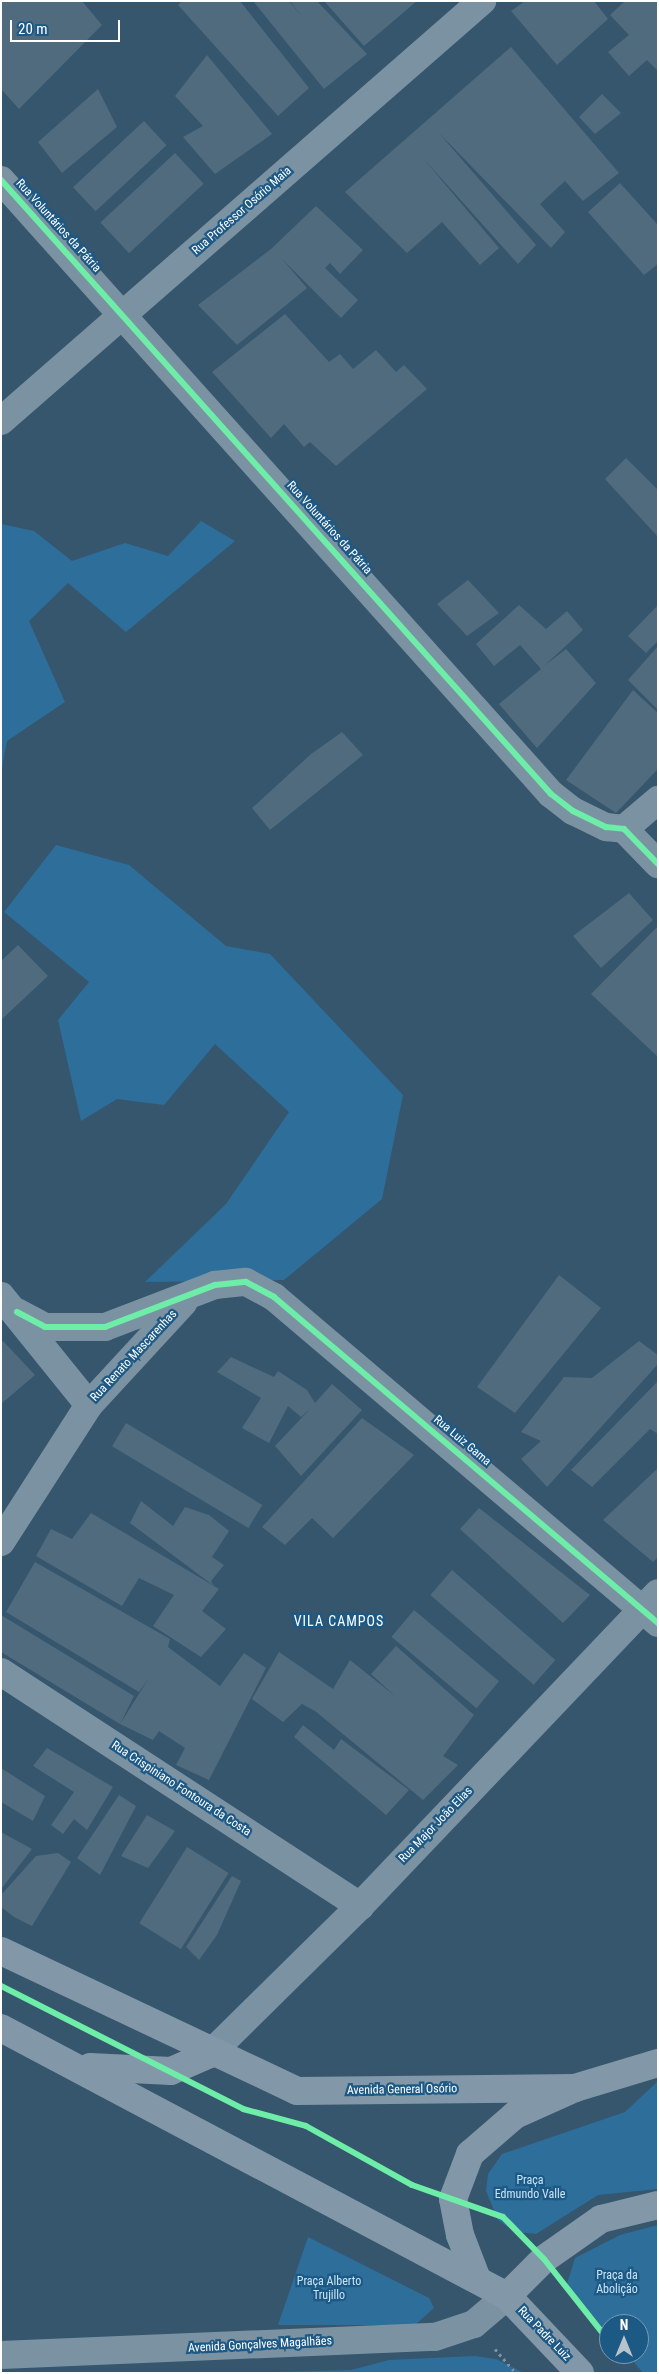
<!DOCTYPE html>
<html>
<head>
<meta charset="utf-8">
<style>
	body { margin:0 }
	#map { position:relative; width:659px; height:2374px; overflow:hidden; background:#35566d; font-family:"Roboto Condensed",sans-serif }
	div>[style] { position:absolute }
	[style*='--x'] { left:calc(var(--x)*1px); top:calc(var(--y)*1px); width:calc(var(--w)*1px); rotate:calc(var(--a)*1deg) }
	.green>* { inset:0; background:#2e6e9b }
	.building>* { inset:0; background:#506b7e; transform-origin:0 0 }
	.path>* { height:3px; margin-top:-1.5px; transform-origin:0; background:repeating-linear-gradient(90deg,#7b92a3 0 2.5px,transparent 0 6.5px) }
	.minor>* { height:28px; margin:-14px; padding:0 14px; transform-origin:14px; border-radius:14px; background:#7b92a3 }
	.tertiary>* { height:28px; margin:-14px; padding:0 14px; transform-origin:14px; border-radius:14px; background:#7b92a3 }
	.secondary>* { height:28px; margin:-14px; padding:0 14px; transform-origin:14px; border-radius:14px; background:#8298a8 }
	.cycleway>* { height:6px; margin:-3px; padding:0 3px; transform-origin:3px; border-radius:3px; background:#6deda7 }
	span { translate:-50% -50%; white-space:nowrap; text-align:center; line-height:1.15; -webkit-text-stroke:4.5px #1d5985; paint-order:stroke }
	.street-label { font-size:12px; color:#fff }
	.park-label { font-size:12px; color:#c9e5f8 }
	.neighbourhood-label { font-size:14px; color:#fff; letter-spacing:1px }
	.frame { position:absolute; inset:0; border:2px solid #fff; pointer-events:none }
	.north { position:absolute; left:599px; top:2314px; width:50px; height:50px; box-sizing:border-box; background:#1d5985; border:1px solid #779bb6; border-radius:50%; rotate:0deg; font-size:14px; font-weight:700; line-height:20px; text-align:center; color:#fff }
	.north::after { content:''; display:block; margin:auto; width:18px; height:22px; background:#b8c4cc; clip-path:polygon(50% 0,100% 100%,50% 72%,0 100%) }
	.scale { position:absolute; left:10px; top:20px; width:110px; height:22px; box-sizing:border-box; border:2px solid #fff; border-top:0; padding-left:6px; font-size:15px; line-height:18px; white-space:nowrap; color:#fff; -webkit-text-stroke:4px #1d5985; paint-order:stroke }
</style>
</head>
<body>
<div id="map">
	<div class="green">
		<div style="clip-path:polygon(201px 521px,235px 541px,126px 632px,68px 583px,29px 621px,65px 702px,7px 741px,1px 773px,1px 524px,34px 531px,72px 561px,125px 543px,168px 556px)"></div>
		<div style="clip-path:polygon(56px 845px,129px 865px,226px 946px,270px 954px,403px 1095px,382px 1199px,284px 1280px,145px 1282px,226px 1204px,289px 1112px,215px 1044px,164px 1105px,117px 1099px,81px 1121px,58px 1020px,89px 982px,4px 912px)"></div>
		<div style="clip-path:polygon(658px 2081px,658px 2189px,598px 2195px,536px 2234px,515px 2232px,498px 2220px,486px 2191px,488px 2174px,502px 2154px,625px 2112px)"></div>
		<div style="clip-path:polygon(658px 2225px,658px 2373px,643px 2373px,627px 2354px,639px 2354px,639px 2324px,609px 2324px,609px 2333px,583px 2311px,566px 2287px,575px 2258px,620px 2235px)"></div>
		<div style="clip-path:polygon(308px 2237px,429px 2298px,434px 2308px,415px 2325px,278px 2325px)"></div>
		<div style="clip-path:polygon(475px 2356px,496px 2359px,524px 2373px,232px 2373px,351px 2370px,389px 2360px)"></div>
	</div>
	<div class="building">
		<div style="clip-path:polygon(1px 1px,82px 1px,102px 25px,19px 109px,1px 89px)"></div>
		<div style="clip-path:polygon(182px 1px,240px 1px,309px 88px,278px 116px,178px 5px)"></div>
		<div style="clip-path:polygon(253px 1px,289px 1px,302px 17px,290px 1px,317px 1px,367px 54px,324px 89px)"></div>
		<div style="clip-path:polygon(324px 1px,417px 1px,364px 46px)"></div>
		<div style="clip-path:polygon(525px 1px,594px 1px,608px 19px,557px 65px,511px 11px)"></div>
		<div style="clip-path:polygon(625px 1px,658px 1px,658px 71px,647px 60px,629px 76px,608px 52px,629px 35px,610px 15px)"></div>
		<div style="clip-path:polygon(511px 47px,619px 173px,583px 201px,565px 181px,540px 204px,565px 232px,551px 248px,439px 133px,536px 245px,518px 264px,422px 157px,499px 248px,480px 265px,442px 222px,407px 253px,345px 192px)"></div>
		<div style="clip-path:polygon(207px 55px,272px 134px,215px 174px,183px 137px,203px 126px,175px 96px)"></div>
		<div style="clip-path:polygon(98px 89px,117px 127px,62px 173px,38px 142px)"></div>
		<div style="clip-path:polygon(602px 94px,621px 113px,595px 134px,579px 117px)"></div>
		<div style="left:144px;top:121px;width:33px;height:97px;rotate:47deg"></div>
		<div style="left:175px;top:153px;width:42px;height:102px;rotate:47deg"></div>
		<div style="clip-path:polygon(620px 183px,658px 225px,658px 264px,644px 275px,588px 212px)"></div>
		<div style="clip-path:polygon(316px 206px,363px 250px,340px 274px,330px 263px,325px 268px,358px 300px,341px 318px,282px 259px,307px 288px,237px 345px,198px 305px,271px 249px)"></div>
		<div style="clip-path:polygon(285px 314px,329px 362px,340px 354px,353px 369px,376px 350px,396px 372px,404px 365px,427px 389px,336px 466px,310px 442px,304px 447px,284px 424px,271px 438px,212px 372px)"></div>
		<div style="clip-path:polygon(626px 458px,658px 490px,658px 537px,605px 479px)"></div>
		<div style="clip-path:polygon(468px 580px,499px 613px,467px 636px,437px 604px)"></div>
		<div style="clip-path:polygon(519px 605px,546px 629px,567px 611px,583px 630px,544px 666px,566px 649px,596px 683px,537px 748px,499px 704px,541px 669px,520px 645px,494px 666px,476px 644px)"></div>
		<div style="clip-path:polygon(658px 605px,658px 641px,646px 653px,628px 636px)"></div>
		<div style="clip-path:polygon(658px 646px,658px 710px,628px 680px)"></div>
		<div style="clip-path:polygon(633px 690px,658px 713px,658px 769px,616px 813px,566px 780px)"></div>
		<div style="clip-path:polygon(342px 732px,363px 755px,270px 830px,252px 808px,311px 754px)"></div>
		<div style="clip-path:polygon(629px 893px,653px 920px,601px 968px,573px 936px)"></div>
		<div style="clip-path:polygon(658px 926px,658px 1057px,591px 994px)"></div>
		<div style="clip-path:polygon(18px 945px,48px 976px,1px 1020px,1px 961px)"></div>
		<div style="clip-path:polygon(559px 1275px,601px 1308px,515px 1413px,477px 1387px)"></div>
		<div style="clip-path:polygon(3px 1341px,35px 1375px,1px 1404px,1px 1342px)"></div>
		<div style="clip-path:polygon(639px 1341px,658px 1355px,658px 1364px,547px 1487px,521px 1459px,541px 1441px,521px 1432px,564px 1377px,592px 1378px)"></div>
		<div style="clip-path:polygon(231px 1357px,274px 1377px,278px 1371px,307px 1390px,315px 1403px,332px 1384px,362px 1410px,301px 1476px,275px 1446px,310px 1409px,301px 1417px,288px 1406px,269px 1443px,242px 1428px,261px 1398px,217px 1372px)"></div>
		<div style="clip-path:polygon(658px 1381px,658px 1434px,650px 1429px,592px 1487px,571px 1470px)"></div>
		<div style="clip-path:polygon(362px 1418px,414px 1455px,333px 1538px,312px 1518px,285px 1545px,262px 1527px)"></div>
		<div style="left:126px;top:1423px;width:159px;height:27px;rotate:31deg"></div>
		<div style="clip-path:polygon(658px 1468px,658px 1557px,653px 1562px,603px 1520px)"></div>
		<div style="clip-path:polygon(141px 1501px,173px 1526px,185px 1507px,209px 1515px,229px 1531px,212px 1557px,224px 1565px,211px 1581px,214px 1586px,130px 1523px)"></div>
		<div style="clip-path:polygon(479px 1508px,590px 1595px,563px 1623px,460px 1529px)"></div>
		<div style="clip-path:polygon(91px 1513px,219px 1589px,202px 1611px,226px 1629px,201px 1657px,153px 1626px,174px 1595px,139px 1578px,122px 1606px,36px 1556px,51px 1529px,72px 1539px)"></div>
		<div style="clip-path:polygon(35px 1562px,170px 1639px,168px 1647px,220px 1686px,244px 1653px,266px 1668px,209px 1780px,176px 1765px,185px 1748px,159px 1731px,153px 1740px,120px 1724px,1px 1652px,1px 1615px,134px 1696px,120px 1724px,149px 1678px,139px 1692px,6px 1612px)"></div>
		<div style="left:452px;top:1570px;width:137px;height:33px;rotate:41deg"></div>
		<div style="left:414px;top:1610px;width:111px;height:35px;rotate:40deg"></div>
		<div style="clip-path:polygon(396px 1646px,474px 1715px,443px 1756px,458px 1765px,423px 1800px,315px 1711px,302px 1704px,283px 1722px,252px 1699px,279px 1652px,333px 1689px,350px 1660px,395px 1696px,371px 1674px)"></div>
		<div style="clip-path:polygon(303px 1725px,334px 1750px,341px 1739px,409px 1790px,386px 1815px,294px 1737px)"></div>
		<div style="clip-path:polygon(47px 1748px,113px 1787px,87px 1830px,74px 1819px,63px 1834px,51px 1825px,74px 1792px,33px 1766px)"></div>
		<div style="clip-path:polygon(1px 1768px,45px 1796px,33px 1821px,1px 1802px)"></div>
		<div style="clip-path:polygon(119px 1795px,136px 1806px,100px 1875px,77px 1858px)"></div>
		<div style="clip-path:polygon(147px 1815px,175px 1831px,148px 1868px,121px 1856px)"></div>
		<div style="clip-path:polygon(1px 1832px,32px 1849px,2px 1888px,1px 1887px)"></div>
		<div style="left:187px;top:1847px;width:49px;height:90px;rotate:32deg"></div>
		<div style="clip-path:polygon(58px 1853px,71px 1862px,32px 1926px,14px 1917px,1px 1907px,1px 1895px,36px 1856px)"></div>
		<div style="clip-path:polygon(232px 1876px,241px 1881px,217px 1935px,199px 1960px,186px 1947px)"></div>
	</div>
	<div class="path">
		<div style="--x:495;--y:2349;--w:32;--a:49"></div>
	</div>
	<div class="minor">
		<div style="--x:1;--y:180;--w:824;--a:48.15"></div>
		<div style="--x:551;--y:794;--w:28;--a:38"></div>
		<div style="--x:573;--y:811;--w:37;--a:26"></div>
		<div style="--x:606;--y:827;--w:18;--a:6"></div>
		<div style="--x:624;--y:829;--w:49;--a:45.8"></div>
		<div style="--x:1;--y:421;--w:639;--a:-41.13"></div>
		<div style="--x:624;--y:829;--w:45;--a:-40.5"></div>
		<div style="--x:1;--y:1672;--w:429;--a:33.1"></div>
		<div style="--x:210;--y:2054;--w:211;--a:-44.6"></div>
		<div style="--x:360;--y:1906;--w:432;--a:-46.4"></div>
	</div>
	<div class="tertiary">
		<div style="--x:1;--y:1296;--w:140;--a:51.1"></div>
		<div style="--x:17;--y:1312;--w:32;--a:28"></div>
		<div style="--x:45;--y:1327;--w:60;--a:0"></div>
		<div style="--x:105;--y:1327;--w:118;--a:-20.9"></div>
		<div style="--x:215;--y:1285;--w:31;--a:-6"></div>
		<div style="--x:246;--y:1282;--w:32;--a:28"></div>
		<div style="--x:274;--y:1297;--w:504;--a:40.33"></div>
		<div style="--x:1;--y:1542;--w:163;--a:-57.3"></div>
		<div style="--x:89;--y:1405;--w:139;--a:-47.3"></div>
		<div style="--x:1;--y:2355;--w:434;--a:-2.4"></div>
		<div style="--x:435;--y:2337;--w:41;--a:-18.4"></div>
		<div style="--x:474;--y:2324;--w:43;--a:-40.3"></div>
	</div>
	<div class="secondary">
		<div style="--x:1;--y:1951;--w:327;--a:25.3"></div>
		<div style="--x:297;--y:2091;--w:278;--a:-0.6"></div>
		<div style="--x:1;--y:2028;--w:573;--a:27.91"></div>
		<div style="--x:507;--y:2296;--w:106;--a:46.5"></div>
		<div style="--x:90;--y:2067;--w:81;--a:2.8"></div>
		<div style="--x:171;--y:2071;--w:43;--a:-23.6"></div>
		<div style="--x:477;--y:2279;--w:47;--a:-111.1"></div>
		<div style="--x:460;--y:2235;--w:37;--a:-101"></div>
		<div style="--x:453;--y:2199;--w:48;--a:-69.3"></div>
		<div style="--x:470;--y:2154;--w:60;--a:-40.9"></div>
		<div style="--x:515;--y:2115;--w:66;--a:-24.2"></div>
		<div style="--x:575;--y:2088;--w:87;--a:-16.8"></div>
		<div style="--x:507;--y:2296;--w:52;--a:-45"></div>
		<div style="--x:544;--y:2259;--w:70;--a:-35.1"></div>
		<div style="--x:601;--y:2219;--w:59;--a:-13.8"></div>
	</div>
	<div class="cycleway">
		<div style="--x:1;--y:180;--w:824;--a:48.15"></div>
		<div style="--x:551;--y:794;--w:28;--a:38"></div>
		<div style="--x:573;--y:811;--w:37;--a:26"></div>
		<div style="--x:606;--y:827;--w:18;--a:6"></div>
		<div style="--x:624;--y:829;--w:49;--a:45.8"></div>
		<div style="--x:17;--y:1312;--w:32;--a:28"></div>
		<div style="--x:45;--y:1327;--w:60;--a:0"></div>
		<div style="--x:105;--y:1327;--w:118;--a:-20.9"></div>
		<div style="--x:215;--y:1285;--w:31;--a:-6"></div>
		<div style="--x:246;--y:1282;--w:32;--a:28"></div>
		<div style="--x:274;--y:1297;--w:504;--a:40.33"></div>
		<div style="--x:1;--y:1986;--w:271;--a:26.9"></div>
		<div style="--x:243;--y:2109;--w:65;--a:15.1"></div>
		<div style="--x:306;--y:2126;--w:121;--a:29.1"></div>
		<div style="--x:412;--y:2185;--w:96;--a:19.4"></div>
		<div style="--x:503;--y:2217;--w:59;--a:45.7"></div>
		<div style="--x:544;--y:2259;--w:105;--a:51.6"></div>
	</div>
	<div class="street-label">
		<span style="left:242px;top:211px;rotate:-41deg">Rua Professor Osório Maia</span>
		<span style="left:58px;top:226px;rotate:48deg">Rua Voluntários da Pátria</span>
		<span style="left:329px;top:528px;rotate:48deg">Rua Voluntários da Pátria</span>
		<span style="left:134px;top:1356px;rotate:-47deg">Rua Renato Mascarenhas</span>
		<span style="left:462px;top:1441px;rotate:40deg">Rua Luiz Gama</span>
		<span style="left:181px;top:1789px;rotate:33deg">Rua Crispiniano Fontoura da Costa</span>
		<span style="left:436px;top:1825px;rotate:-46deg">Rua Major João Elias</span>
		<span style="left:402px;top:2090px;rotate:-1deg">Avenida General Osório</span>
		<span style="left:544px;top:2334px;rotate:46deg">Rua Padre Luiz</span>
		<span style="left:260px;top:2345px;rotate:-3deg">Avenida Gonçalves Magalhães</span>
	</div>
	<div class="park-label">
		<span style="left:530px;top:2188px">Praça<br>Edmundo Valle</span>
		<span style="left:617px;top:2283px">Praça da<br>Abolição</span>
		<span style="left:329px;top:2289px">Praça Alberto<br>Trujillo</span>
	</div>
	<div class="neighbourhood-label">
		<span style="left:339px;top:1621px">VILA CAMPOS</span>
	</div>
	<div class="frame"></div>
	<div class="north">N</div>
	<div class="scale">20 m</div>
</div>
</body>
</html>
